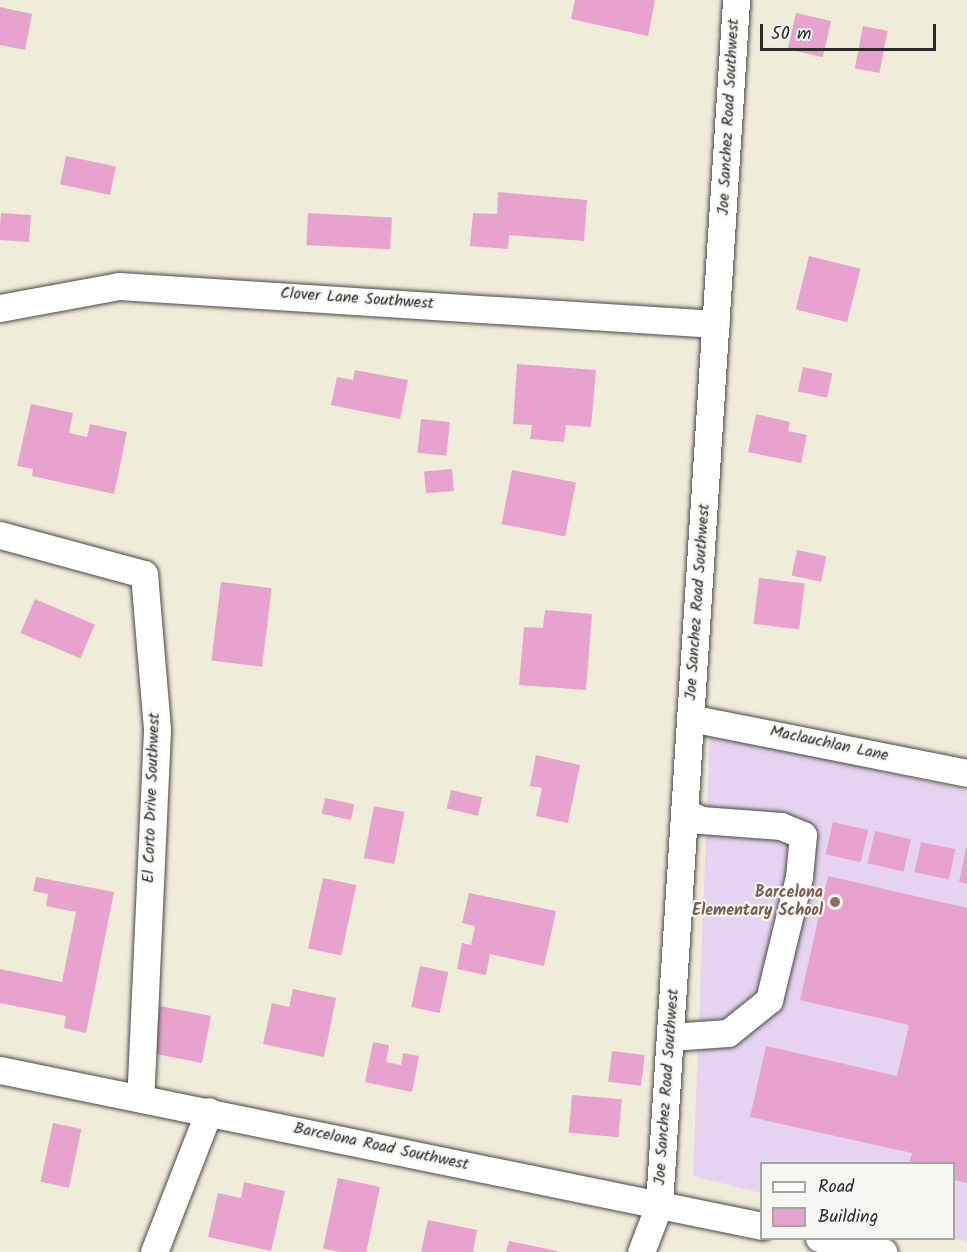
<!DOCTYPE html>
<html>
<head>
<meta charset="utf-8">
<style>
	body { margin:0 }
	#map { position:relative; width:967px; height:1252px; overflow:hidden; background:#f0ecda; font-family:Kalam,sans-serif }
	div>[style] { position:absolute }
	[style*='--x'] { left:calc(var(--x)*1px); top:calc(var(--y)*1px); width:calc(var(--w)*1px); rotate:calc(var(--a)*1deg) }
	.built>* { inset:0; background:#e5d3f1 }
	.building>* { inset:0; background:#e7a3ce; transform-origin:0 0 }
	.roads { filter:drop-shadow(0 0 2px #494845) drop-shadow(0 0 2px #494845) }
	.minor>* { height:27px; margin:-13.5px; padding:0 13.5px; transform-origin:13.5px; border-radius:13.5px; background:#fff }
	.dots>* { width:16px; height:16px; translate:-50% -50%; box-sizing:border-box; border:3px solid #f6f6f2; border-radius:50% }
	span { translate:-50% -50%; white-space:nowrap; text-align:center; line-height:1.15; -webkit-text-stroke:4.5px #f6f6f2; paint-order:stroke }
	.street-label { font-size:16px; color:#2b2b2b }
	.education-label { font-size:16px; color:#785e54; font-weight:700 }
	.right { translate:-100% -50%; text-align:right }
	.legend { position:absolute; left:760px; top:1162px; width:195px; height:78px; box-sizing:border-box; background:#f6f6f2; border:2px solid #a5a5a2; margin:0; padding:8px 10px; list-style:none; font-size:18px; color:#2b2b2b }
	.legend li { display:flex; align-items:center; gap:12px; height:30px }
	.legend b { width:30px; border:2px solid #a5a5a2 }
	.scale { position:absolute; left:760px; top:24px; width:176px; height:27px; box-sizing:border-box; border:3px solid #2b2b2b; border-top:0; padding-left:8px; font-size:18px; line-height:21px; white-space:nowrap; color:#2b2b2b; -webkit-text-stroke:4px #f6f6f2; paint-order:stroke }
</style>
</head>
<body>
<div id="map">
	<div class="built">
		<div style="clip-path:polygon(710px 731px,967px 791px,967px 1241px,954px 1238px,954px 1164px,762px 1164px,761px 1193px,693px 1176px)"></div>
	</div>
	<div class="building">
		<div style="clip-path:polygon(575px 0,655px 0,648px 36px,571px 19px)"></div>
		<div style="clip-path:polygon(0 7px,32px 14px,25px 50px,0 45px)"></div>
		<div style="left:796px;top:13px;width:36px;height:37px;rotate:13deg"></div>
		<div style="left:863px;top:26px;width:25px;height:43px;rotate:11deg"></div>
		<div style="left:66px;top:156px;width:51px;height:29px;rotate:12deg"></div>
		<div style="clip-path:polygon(498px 192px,587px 200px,584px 241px,509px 235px,508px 249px,470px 246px,473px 213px,497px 214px)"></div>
		<div style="left:1px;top:213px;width:30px;height:27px;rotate:4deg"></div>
		<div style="left:308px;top:213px;width:84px;height:32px;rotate:3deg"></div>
		<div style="left:809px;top:256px;width:53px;height:55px;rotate:14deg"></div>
		<div style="clip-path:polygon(517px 364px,596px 370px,591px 427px,566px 425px,564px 442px,530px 439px,532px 425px,513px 424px)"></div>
		<div style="left:803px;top:367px;width:30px;height:25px;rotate:12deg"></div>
		<div style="clip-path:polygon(355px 370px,408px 380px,400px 419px,331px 405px,337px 377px,353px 380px)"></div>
		<div style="clip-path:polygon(31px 404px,73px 413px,69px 433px,87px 437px,90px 424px,127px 432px,114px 494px,32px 476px,33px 469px,17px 466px)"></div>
		<div style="clip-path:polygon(756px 414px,790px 422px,788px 431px,807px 435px,801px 463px,748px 452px)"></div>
		<div style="left:421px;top:419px;width:29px;height:34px;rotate:6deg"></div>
		<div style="left:452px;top:469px;width:22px;height:28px;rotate:85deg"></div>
		<div style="left:512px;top:470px;width:65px;height:55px;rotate:11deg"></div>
		<div style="left:797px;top:550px;width:30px;height:26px;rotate:12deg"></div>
		<div style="left:759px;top:578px;width:46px;height:46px;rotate:7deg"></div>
		<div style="left:221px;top:582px;width:51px;height:79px;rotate:7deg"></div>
		<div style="left:35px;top:599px;width:65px;height:37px;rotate:23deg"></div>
		<div style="clip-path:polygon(545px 610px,592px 614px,586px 690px,519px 685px,524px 627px,543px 628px)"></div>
		<div style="clip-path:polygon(536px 755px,580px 765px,568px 823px,536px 816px,542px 788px,530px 786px)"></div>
		<div style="left:451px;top:790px;width:32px;height:19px;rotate:13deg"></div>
		<div style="left:325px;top:798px;width:30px;height:16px;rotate:12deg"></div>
		<div style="left:374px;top:806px;width:31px;height:53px;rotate:11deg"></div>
		<div style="left:833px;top:822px;width:36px;height:33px;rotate:13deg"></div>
		<div style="left:875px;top:831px;width:37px;height:33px;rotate:13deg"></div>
		<div style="left:921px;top:842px;width:35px;height:31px;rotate:12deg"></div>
		<div style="clip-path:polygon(966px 848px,967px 848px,967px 884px,959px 882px)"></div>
		<div style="clip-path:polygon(828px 876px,967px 908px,967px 1183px,954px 1180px,954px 1164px,909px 1164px,912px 1153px,750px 1117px,766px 1046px,897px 1076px,909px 1025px,800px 1000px)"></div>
		<div style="clip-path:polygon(36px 877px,114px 892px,86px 1033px,64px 1028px,66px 1016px,0 1003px,0 969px,62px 982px,76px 912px,46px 906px,48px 894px,33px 891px)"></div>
		<div style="left:323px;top:878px;width:34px;height:72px;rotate:12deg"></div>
		<div style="clip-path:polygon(469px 893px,556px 911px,544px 966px,490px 954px,486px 975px,457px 969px,462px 943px,471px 945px,475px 926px,462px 923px)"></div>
		<div style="left:420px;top:966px;width:29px;height:42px;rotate:12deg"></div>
		<div style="clip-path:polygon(293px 989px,336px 998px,324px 1057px,263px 1044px,272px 1003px,289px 1007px)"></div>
		<div style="left:160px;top:1006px;width:52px;height:48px;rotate:11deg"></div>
		<div style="clip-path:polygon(373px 1042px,389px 1045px,386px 1062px,401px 1065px,403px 1053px,419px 1056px,412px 1092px,365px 1082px)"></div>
		<div style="left:612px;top:1051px;width:33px;height:31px;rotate:7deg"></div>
		<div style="left:572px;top:1095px;width:50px;height:38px;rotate:5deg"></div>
		<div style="left:53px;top:1123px;width:29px;height:60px;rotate:12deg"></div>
		<div style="left:338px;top:1178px;width:43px;height:72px;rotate:12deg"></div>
		<div style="clip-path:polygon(244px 1182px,285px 1191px,271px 1251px,208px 1237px,218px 1193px,241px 1198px)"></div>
		<div style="clip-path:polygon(428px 1220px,477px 1230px,473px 1252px,421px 1252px)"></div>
		<div style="clip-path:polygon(509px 1241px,557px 1251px,557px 1252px,506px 1252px)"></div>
	</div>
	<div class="roads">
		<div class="minor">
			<div style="--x:0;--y:308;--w:121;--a:-10.5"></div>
			<div style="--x:119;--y:286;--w:598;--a:3.64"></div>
			<div style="--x:0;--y:535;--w:149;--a:15.2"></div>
			<div style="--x:144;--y:574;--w:157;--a:85.2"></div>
			<div style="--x:157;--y:730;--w:369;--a:92.6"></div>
			<div style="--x:690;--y:718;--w:282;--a:11.2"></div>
			<div style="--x:670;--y:1037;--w:58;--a:-3.9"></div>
			<div style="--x:728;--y:1033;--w:53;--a:-38.8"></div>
			<div style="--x:769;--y:1000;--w:127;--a:-76.3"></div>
			<div style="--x:799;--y:877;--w:42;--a:-84.6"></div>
			<div style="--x:803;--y:835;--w:24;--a:-158"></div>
			<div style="--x:781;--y:826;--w:80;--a:-175.7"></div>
			<div style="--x:701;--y:820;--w:18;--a:-153"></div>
			<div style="--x:0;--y:1070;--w:778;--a:11.57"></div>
			<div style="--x:819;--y:1238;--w:66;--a:12.3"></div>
			<div style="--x:154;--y:1252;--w:151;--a:-68.7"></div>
			<div style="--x:641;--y:1252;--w:50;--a:-69"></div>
			<div style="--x:659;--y:1205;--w:1207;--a:-86.34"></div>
		</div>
	</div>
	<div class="dots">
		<div style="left:835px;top:902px;background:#8d6e63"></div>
	</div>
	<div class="street-label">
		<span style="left:729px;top:117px;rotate:-87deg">Joe Sanchez Road Southwest</span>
		<span style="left:357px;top:299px;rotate:4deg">Clover Lane Southwest</span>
		<span style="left:698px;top:602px;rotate:-86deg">Joe Sanchez Road Southwest</span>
		<span style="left:829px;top:744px;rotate:12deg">Maclauchlan Lane</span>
		<span style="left:152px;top:798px;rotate:-88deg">El Corto Drive Southwest</span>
		<span style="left:667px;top:1087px;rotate:-86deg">Joe Sanchez Road Southwest</span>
		<span style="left:381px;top:1147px;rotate:12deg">Barcelona Road Southwest</span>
	</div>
	<div class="education-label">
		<span class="right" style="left:823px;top:902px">Barcelona<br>Elementary School</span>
	</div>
	<ul class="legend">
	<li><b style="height:8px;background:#fff"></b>Road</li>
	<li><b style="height:16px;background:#e7a3ce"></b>Building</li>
	</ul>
	<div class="scale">50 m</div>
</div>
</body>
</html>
